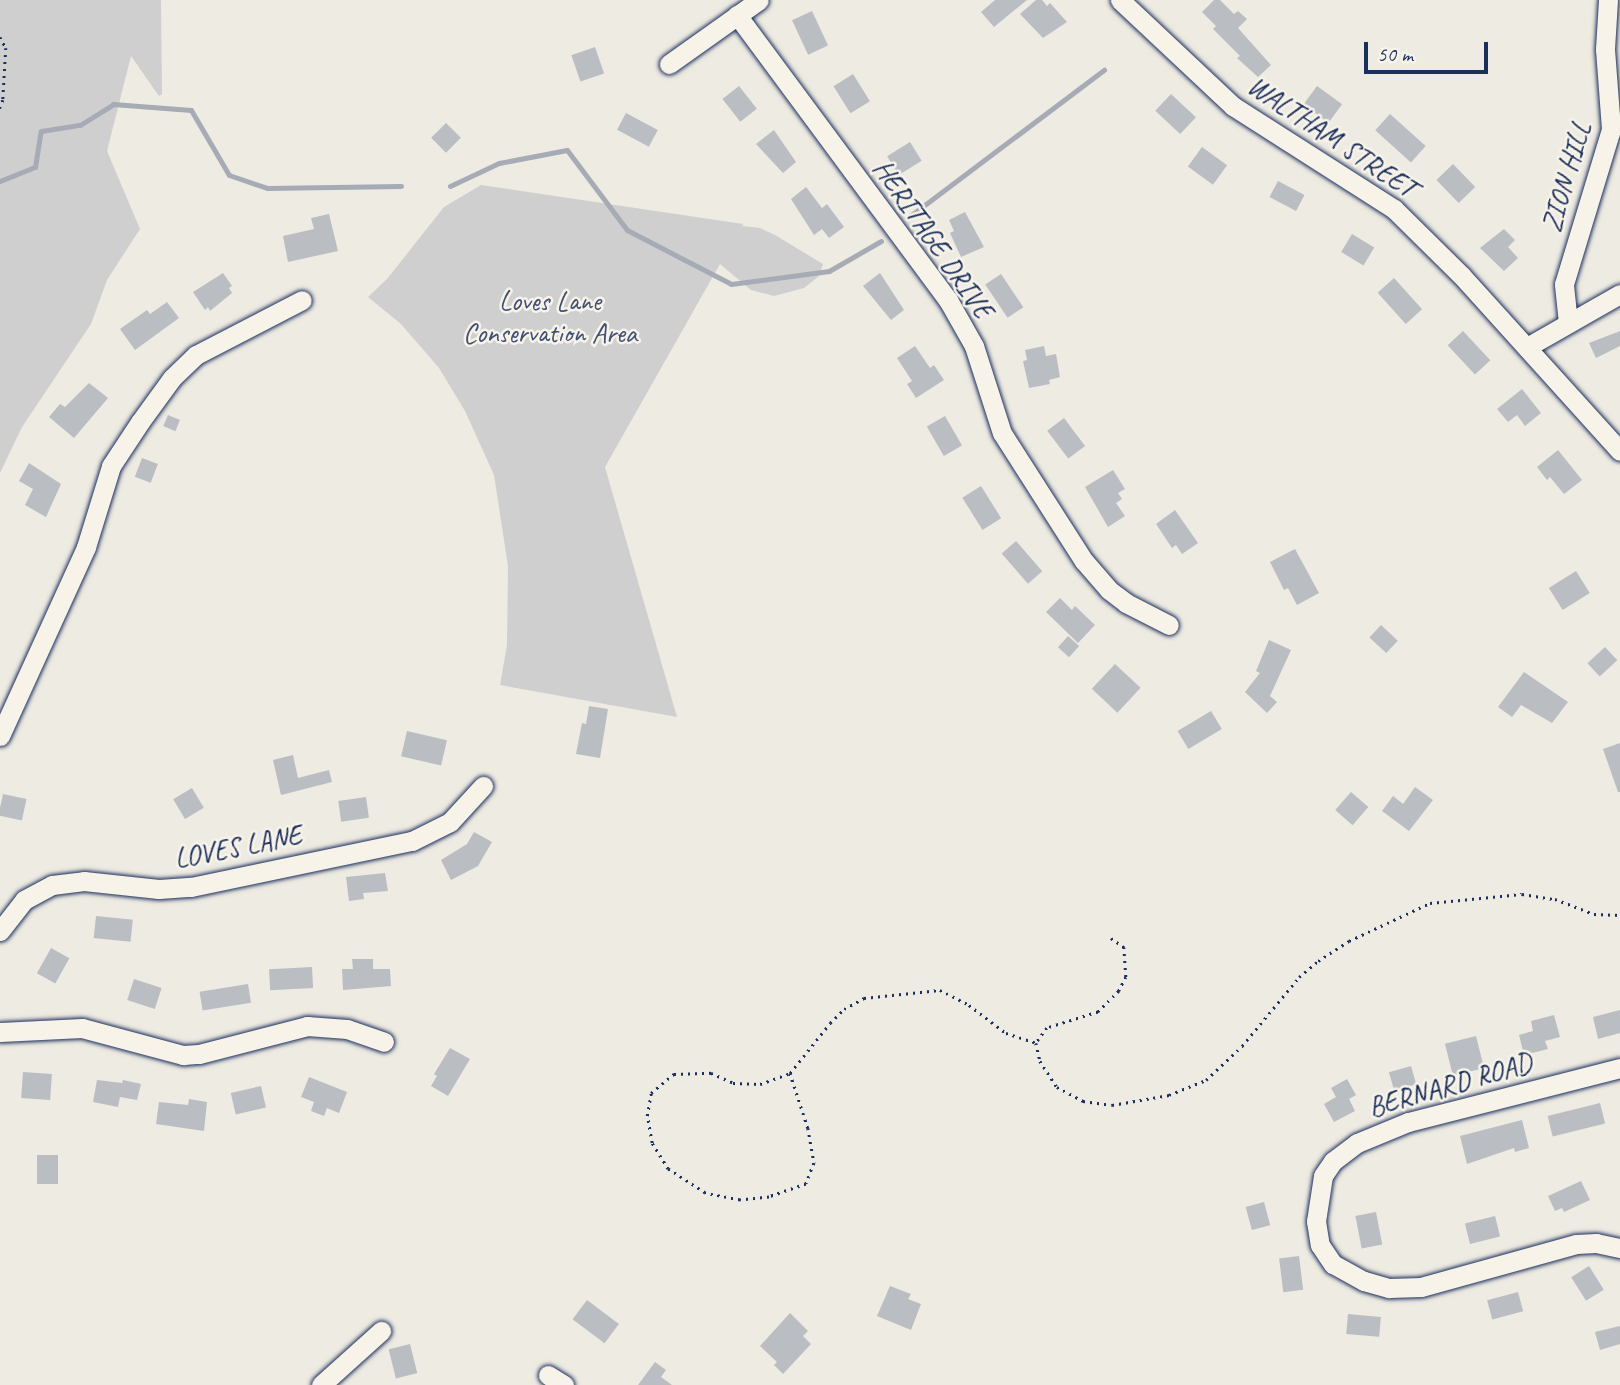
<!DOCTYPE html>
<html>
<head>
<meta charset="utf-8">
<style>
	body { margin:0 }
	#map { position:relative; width:1620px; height:1385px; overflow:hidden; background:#eeebe2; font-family:Caveat,sans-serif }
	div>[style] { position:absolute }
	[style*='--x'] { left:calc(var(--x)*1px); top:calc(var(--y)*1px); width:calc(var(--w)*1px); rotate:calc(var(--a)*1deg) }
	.green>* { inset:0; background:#cfcfcf }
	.stream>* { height:5px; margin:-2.5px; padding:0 2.5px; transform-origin:2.5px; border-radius:2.5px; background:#a6abb5 }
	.building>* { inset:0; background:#babdc2; transform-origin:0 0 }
	.path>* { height:2.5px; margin-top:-1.25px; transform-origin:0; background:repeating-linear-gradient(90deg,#1b2f5e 0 2px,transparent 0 7px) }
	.roads { filter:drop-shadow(0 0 2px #1b2f5e) drop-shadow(0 0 2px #1b2f5e) }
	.minor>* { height:19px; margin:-9.5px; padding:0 9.5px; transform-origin:9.5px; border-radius:9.5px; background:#f7f3e8 }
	span { translate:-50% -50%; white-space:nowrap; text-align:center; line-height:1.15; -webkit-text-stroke:5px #f7f3e8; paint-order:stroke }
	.street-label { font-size:28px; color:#1b2f5e }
	.park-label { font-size:28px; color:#3f4f75 }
	.scale { position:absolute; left:1364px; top:42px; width:124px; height:32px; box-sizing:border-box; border:4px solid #1b2f5e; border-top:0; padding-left:9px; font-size:21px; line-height:24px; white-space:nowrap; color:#1b2f5e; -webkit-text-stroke:5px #f7f3e8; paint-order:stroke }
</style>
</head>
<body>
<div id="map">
	<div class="green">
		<div style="clip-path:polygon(0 0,161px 0,162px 94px,159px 96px,131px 56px,107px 151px,140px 229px,107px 280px,91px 324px,22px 427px,0 473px)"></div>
		<div style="clip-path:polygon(481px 185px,743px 224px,742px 226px,760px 228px,775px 235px,823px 264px,819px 276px,804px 288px,774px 296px,751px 290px,720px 264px,605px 467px,677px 717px,500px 685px,507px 645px,508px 566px,494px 475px,465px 411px,439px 368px,401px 324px,368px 297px,387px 279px,444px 207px)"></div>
	</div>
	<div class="stream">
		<div style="--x:0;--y:181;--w:38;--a:-22"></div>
		<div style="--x:35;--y:167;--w:36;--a:-81"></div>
		<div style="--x:41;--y:131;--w:39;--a:-9"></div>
		<div style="--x:80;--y:125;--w:39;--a:-32"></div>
		<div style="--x:113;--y:104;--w:78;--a:4.4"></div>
		<div style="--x:191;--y:110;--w:75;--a:59.7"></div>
		<div style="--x:229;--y:175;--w:40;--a:18.9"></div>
		<div style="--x:267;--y:188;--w:134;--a:-0.9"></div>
		<div style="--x:450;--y:186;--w:54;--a:-25.1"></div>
		<div style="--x:499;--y:163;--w:69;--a:-10.8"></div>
		<div style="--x:567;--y:150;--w:100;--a:53.1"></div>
		<div style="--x:627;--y:230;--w:117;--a:27.4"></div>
		<div style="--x:731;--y:284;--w:99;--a:-7.6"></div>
		<div style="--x:829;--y:271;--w:60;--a:-30"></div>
		<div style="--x:910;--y:216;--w:243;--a:-37"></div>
	</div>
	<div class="building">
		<div style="clip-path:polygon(995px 0,1027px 0,994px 27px,981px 12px)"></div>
		<div style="clip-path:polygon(1036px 0,1042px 0,1047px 6px,1050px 3px,1067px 22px,1043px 38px,1020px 14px)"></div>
		<div style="clip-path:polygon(1214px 0,1220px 0,1234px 14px,1238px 11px,1247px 19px,1238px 28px,1271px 65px,1258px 77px,1237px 58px,1240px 56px,1213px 29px,1216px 26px,1202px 12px)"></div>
		<div style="left:812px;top:11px;width:38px;height:22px;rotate:65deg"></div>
		<div style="left:595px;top:47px;width:28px;height:25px;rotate:71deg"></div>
		<div style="left:853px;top:74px;width:32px;height:23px;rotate:58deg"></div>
		<div style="left:739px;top:86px;width:29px;height:21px;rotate:52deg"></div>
		<div style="left:1317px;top:86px;width:31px;height:23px;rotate:36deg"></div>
		<div style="left:1171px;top:94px;width:34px;height:23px;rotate:43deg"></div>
		<div style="left:626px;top:113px;width:36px;height:19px;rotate:28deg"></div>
		<div style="left:1390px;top:114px;width:48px;height:22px;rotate:42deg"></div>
		<div style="left:446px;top:123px;width:21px;height:21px;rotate:45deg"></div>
		<div style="clip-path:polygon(774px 130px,796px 162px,783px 173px,756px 144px)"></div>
		<div style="left:910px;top:142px;width:22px;height:27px;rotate:58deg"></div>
		<div style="left:1202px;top:147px;width:31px;height:24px;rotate:36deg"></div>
		<div style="left:1453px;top:164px;width:32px;height:23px;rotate:46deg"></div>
		<div style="left:1278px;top:181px;width:30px;height:18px;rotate:28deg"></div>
		<div style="clip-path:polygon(806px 187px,822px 208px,827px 204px,844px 227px,829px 238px,822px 229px,814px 235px,791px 199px)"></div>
		<div style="clip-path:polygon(965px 212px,984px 247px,961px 257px,950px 233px,954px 231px,949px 220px)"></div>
		<div style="clip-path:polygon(329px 214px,338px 251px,288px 262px,283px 236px,314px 229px,311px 218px)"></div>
		<div style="clip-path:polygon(1504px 229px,1515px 240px,1508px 247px,1518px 258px,1504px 271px,1480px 248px)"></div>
		<div style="left:1352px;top:234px;width:26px;height:21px;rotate:31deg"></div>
		<div style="clip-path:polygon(223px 273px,232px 286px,229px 288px,232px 293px,210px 311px,208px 307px,205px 310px,193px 292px)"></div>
		<div style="clip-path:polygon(880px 273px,904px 310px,891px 320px,863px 286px)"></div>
		<div style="left:1001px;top:274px;width:40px;height:19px;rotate:56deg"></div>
		<div style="left:1394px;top:278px;width:42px;height:22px;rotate:48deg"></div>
		<div style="clip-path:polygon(167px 302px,179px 318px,135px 350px,120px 329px,147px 310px,150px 314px)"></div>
		<div style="left:1463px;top:331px;width:40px;height:21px;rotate:47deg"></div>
		<div style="clip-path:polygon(1620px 331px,1620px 346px,1596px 358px,1589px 343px)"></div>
		<div style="clip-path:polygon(915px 346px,930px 368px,934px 365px,944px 380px,916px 398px,907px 384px,912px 381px,897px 358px)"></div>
		<div style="clip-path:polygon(1044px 346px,1046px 356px,1056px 354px,1060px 377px,1049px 380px,1050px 384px,1029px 388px,1023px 361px,1027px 360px,1025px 350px)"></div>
		<div style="clip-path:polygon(89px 383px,108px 398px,74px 438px,49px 417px,60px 404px,65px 407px)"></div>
		<div style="clip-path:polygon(1522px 389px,1541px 413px,1525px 426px,1517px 415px,1508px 422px,1497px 409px)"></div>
		<div style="left:168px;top:415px;width:13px;height:12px;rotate:23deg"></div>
		<div style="left:945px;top:416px;width:34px;height:21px;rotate:60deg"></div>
		<div style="left:1064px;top:418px;width:35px;height:21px;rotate:53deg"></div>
		<div style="clip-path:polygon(1558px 450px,1582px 480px,1564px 494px,1550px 477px,1547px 480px,1537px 467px)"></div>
		<div style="left:142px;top:458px;width:17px;height:20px;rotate:21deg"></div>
		<div style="clip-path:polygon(29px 463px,61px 484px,46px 517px,25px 505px,33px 489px,19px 481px)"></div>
		<div style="clip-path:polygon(1113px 470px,1125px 489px,1118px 493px,1122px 499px,1116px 503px,1125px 516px,1108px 527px,1085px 487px)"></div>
		<div style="left:981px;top:486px;width:38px;height:22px;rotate:58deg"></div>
		<div style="clip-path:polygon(1175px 510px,1198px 543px,1182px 554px,1176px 545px,1172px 548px,1156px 524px)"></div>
		<div style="left:1016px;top:541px;width:40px;height:19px;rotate:49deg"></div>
		<div style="clip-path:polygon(1295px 549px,1319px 593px,1297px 605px,1288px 588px,1284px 590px,1270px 562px)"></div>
		<div style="left:1576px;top:571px;width:26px;height:32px;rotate:58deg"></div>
		<div style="clip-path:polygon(1060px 598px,1072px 610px,1075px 606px,1095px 625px,1078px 643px,1046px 612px)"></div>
		<div style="left:1381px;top:625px;width:23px;height:17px;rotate:43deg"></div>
		<div style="left:1068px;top:636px;width:15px;height:15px;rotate:42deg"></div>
		<div style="clip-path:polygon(1269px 640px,1291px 650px,1270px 696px,1277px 702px,1267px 713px,1245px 692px,1260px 673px,1256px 671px)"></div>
		<div style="left:1605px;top:647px;width:18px;height:24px;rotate:47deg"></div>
		<div style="left:1115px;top:664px;width:35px;height:34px;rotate:43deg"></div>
		<div style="clip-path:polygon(1524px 672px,1568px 702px,1552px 723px,1521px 705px,1512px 717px,1498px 707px)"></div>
		<div style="clip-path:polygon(589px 706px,608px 709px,600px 758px,576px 754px,582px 723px,586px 724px)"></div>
		<div style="left:1211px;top:711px;width:21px;height:39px;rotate:59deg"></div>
		<div style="left:407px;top:731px;width:41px;height:26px;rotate:13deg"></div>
		<div style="clip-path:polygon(1620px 743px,1620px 792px,1618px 792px,1603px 749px)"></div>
		<div style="clip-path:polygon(293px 755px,298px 778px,329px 770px,332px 782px,281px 795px,273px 760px)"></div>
		<div style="clip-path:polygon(1415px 787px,1433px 800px,1409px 831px,1382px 811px,1393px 796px,1403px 804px)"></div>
		<div style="left:192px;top:788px;width:23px;height:22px;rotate:59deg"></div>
		<div style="left:1351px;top:792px;width:23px;height:24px;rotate:41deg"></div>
		<div style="left:3px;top:794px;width:24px;height:22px;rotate:12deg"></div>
		<div style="left:366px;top:797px;width:21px;height:28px;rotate:82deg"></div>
		<div style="clip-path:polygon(474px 832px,492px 842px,478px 866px,451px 880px,441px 860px,467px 844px)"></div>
		<div style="clip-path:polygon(385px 873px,388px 891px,363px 893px,364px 899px,349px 901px,346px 877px)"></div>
		<div style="left:96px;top:916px;width:37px;height:22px;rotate:6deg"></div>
		<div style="left:51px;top:948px;width:21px;height:29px;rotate:29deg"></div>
		<div style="clip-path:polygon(352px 959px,373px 959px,373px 969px,390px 969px,391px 986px,343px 990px,342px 969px,353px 969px)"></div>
		<div style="left:312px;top:967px;width:21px;height:43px;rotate:87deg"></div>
		<div style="left:134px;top:979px;width:29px;height:22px;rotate:18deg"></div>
		<div style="left:248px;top:984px;width:19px;height:49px;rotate:81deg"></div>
		<div style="clip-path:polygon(1620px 1010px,1620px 1033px,1598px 1039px,1593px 1017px)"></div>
		<div style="clip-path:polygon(1554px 1015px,1560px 1037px,1545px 1041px,1548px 1049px,1524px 1055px,1519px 1035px,1533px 1031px,1531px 1021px)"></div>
		<div style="left:1476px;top:1036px;width:33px;height:32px;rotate:76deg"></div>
		<div style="clip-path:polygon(450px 1048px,470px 1059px,448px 1096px,431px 1086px,437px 1076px,434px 1074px)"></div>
		<div style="left:1411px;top:1066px;width:19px;height:23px;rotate:74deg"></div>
		<div style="left:23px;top:1072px;width:29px;height:26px;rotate:4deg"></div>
		<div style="clip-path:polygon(309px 1077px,347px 1092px,339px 1113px,327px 1108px,324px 1116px,311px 1111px,314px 1102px,301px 1097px)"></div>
		<div style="clip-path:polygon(1347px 1079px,1356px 1095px,1349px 1099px,1355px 1111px,1334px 1122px,1324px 1104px,1336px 1097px,1331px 1088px)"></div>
		<div style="clip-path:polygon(97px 1080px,122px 1083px,123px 1080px,141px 1084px,137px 1100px,120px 1097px,118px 1107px,93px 1102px)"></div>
		<div style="left:261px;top:1086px;width:22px;height:31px;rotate:77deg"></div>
		<div style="clip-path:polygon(189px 1099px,207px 1102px,204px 1131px,156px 1124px,159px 1102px,188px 1105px)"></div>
		<div style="left:1600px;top:1103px;width:21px;height:54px;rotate:76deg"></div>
		<div style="clip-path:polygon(1522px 1120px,1529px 1148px,1515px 1152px,1514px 1148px,1467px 1164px,1460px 1136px)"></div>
		<div style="left:37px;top:1155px;width:21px;height:29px"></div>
		<div style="clip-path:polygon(1581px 1181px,1590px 1200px,1564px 1212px,1562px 1208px,1555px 1211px,1548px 1196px)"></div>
		<div style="left:1264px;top:1202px;width:24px;height:19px;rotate:75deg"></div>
		<div style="left:1376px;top:1212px;width:33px;height:21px;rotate:79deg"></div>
		<div style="left:1495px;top:1216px;width:21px;height:31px;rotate:76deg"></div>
		<div style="left:1299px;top:1256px;width:34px;height:20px;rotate:83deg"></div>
		<div style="left:1589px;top:1266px;width:28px;height:21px;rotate:58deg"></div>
		<div style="clip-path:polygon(890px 1286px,911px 1294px,908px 1299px,921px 1304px,911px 1330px,877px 1316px)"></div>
		<div style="left:1518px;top:1292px;width:20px;height:32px;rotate:75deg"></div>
		<div style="left:587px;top:1300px;width:40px;height:24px;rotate:37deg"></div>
		<div style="clip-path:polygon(790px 1313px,808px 1331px,803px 1336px,811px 1344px,783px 1374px,774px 1365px,777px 1362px,760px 1346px)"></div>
		<div style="left:1348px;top:1314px;width:33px;height:20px;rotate:5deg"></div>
		<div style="clip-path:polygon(1620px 1326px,1620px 1344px,1600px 1350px,1595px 1332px)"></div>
		<div style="left:410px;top:1344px;width:30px;height:22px;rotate:76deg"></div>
		<div style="clip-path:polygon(655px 1362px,666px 1370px,661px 1377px,672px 1385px,638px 1385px)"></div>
	</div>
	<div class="path">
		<div style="--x:0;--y:37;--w:13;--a:61"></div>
		<div style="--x:6;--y:48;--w:52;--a:93.3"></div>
		<div style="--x:3;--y:100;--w:9;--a:111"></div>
		<div style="--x:1111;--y:938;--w:16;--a:35"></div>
		<div style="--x:1124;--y:947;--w:30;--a:86"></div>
		<div style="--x:1126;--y:977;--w:16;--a:117"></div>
		<div style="--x:1119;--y:991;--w:30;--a:135"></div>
		<div style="--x:1098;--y:1012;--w:53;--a:162.6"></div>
		<div style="--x:1047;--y:1028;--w:19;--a:126"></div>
		<div style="--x:1036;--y:1043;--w:18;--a:77"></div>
		<div style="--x:1040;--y:1061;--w:31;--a:57"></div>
		<div style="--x:1057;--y:1087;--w:30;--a:28"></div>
		<div style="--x:1083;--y:1101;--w:29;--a:8"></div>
		<div style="--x:1112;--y:1105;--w:58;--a:-10"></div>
		<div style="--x:1169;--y:1095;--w:40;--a:-22"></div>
		<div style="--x:1206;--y:1080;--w:50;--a:-43.4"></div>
		<div style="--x:1242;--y:1046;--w:89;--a:-50.4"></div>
		<div style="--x:1299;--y:977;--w:25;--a:-40"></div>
		<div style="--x:1318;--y:961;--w:37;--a:-33"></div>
		<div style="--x:1349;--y:941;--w:89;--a:-25.1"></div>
		<div style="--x:1430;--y:903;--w:92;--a:-5.6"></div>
		<div style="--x:1522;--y:894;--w:33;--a:9"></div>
		<div style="--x:1555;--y:899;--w:42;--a:21"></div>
		<div style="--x:1594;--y:914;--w:26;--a:2"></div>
		<div style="--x:790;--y:1073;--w:58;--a:71.9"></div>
		<div style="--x:808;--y:1128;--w:36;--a:80"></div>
		<div style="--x:814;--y:1163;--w:22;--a:111"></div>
		<div style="--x:806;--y:1184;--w:39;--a:161"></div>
		<div style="--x:769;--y:1197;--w:29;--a:174"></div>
		<div style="--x:740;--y:1200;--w:36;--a:-169"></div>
		<div style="--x:705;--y:1193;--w:44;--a:-147"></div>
		<div style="--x:668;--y:1169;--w:31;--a:-122"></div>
		<div style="--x:652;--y:1143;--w:27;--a:-100"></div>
		<div style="--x:647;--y:1116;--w:23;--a:-80"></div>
		<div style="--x:651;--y:1093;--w:30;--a:-40"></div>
		<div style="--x:674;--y:1074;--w:37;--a:-2"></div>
		<div style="--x:711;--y:1073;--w:24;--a:24"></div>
		<div style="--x:733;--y:1083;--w:27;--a:2"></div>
		<div style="--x:760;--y:1084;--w:32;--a:-20"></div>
		<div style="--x:790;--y:1073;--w:64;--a:-51.3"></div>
		<div style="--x:830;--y:1023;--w:20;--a:-45"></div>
		<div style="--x:844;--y:1009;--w:23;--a:-29"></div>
		<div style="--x:864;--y:998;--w:76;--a:-6"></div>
		<div style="--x:940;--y:990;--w:33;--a:27"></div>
		<div style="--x:969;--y:1005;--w:46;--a:37.1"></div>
		<div style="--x:1006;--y:1033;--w:32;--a:18"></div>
	</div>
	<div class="roads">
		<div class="minor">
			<div style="--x:1120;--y:0;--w:155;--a:43.2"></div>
			<div style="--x:1233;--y:106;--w:191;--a:32.6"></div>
			<div style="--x:1394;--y:209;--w:94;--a:44.6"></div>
			<div style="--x:1461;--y:275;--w:237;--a:47.9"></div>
			<div style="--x:737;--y:15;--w:355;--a:53.5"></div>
			<div style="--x:948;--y:300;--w:53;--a:60.5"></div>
			<div style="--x:974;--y:346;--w:91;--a:72.2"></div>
			<div style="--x:1002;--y:433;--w:152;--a:57.4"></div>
			<div style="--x:1084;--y:561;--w:38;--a:49"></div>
			<div style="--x:1109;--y:590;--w:21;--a:37"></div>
			<div style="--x:1126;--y:603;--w:48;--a:27.1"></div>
			<div style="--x:669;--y:64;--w:110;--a:-35.4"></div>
			<div style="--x:1568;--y:323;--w:39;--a:-96"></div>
			<div style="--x:1564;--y:284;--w:162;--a:-73.1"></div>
			<div style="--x:1611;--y:129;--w:80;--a:-94.3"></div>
			<div style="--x:1605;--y:49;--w:49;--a:-86.5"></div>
			<div style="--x:1527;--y:347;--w:107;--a:-29.7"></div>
			<div style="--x:0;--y:736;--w:208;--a:-65.5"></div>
			<div style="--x:86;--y:547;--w:85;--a:-72.8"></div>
			<div style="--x:111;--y:466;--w:53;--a:-56.6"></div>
			<div style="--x:140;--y:422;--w:54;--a:-54"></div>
			<div style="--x:172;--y:378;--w:33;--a:-44"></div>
			<div style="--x:196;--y:355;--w:119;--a:-27.4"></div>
			<div style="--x:0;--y:931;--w:39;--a:-52"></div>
			<div style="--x:24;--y:900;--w:32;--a:-28"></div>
			<div style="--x:52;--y:885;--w:32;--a:-7"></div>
			<div style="--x:84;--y:881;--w:75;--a:6.1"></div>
			<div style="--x:159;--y:889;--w:32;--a:-4"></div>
			<div style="--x:191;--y:887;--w:226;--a:-11.8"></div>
			<div style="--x:412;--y:841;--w:42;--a:-26.6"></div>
			<div style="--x:450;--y:822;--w:49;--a:-47.5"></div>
			<div style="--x:0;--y:1032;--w:82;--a:-2.8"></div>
			<div style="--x:82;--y:1028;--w:105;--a:15"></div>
			<div style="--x:183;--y:1055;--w:16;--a:-4"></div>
			<div style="--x:199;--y:1054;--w:112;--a:-14.5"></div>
			<div style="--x:307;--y:1026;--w:40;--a:4.3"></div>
			<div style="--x:347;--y:1029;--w:39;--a:19"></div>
			<div style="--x:1620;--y:1068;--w:219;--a:165.7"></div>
			<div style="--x:1408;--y:1122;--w:55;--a:157.6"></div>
			<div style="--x:1357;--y:1143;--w:30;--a:143"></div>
			<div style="--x:1333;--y:1161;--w:18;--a:124"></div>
			<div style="--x:1323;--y:1176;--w:46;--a:98.8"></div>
			<div style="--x:1316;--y:1221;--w:24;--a:81"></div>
			<div style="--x:1320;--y:1245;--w:23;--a:56"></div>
			<div style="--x:1333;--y:1264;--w:35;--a:29"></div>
			<div style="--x:1364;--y:1281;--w:26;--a:16"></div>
			<div style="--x:1389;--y:1288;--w:32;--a:-2"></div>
			<div style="--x:1421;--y:1287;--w:161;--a:-15.5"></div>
			<div style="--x:1576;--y:1244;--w:20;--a:-3"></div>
			<div style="--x:1596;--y:1243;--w:25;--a:12"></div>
			<div style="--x:548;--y:1375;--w:19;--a:32"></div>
			<div style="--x:321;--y:1385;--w:81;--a:-42"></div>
		</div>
	</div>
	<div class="street-label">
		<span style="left:1332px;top:137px;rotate:34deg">WALTHAM STREET</span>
		<span style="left:1566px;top:177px;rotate:-74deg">ZION HILL</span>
		<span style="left:933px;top:239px;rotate:55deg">HERITAGE DRIVE</span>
		<span style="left:238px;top:847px;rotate:-11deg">LOVES LANE</span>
		<span style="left:1450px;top:1085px;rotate:-16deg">BERNARD ROAD</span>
	</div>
	<div class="park-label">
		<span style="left:550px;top:317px">Loves Lane<br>Conservation Area</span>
	</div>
	<div class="scale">50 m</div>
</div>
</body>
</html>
